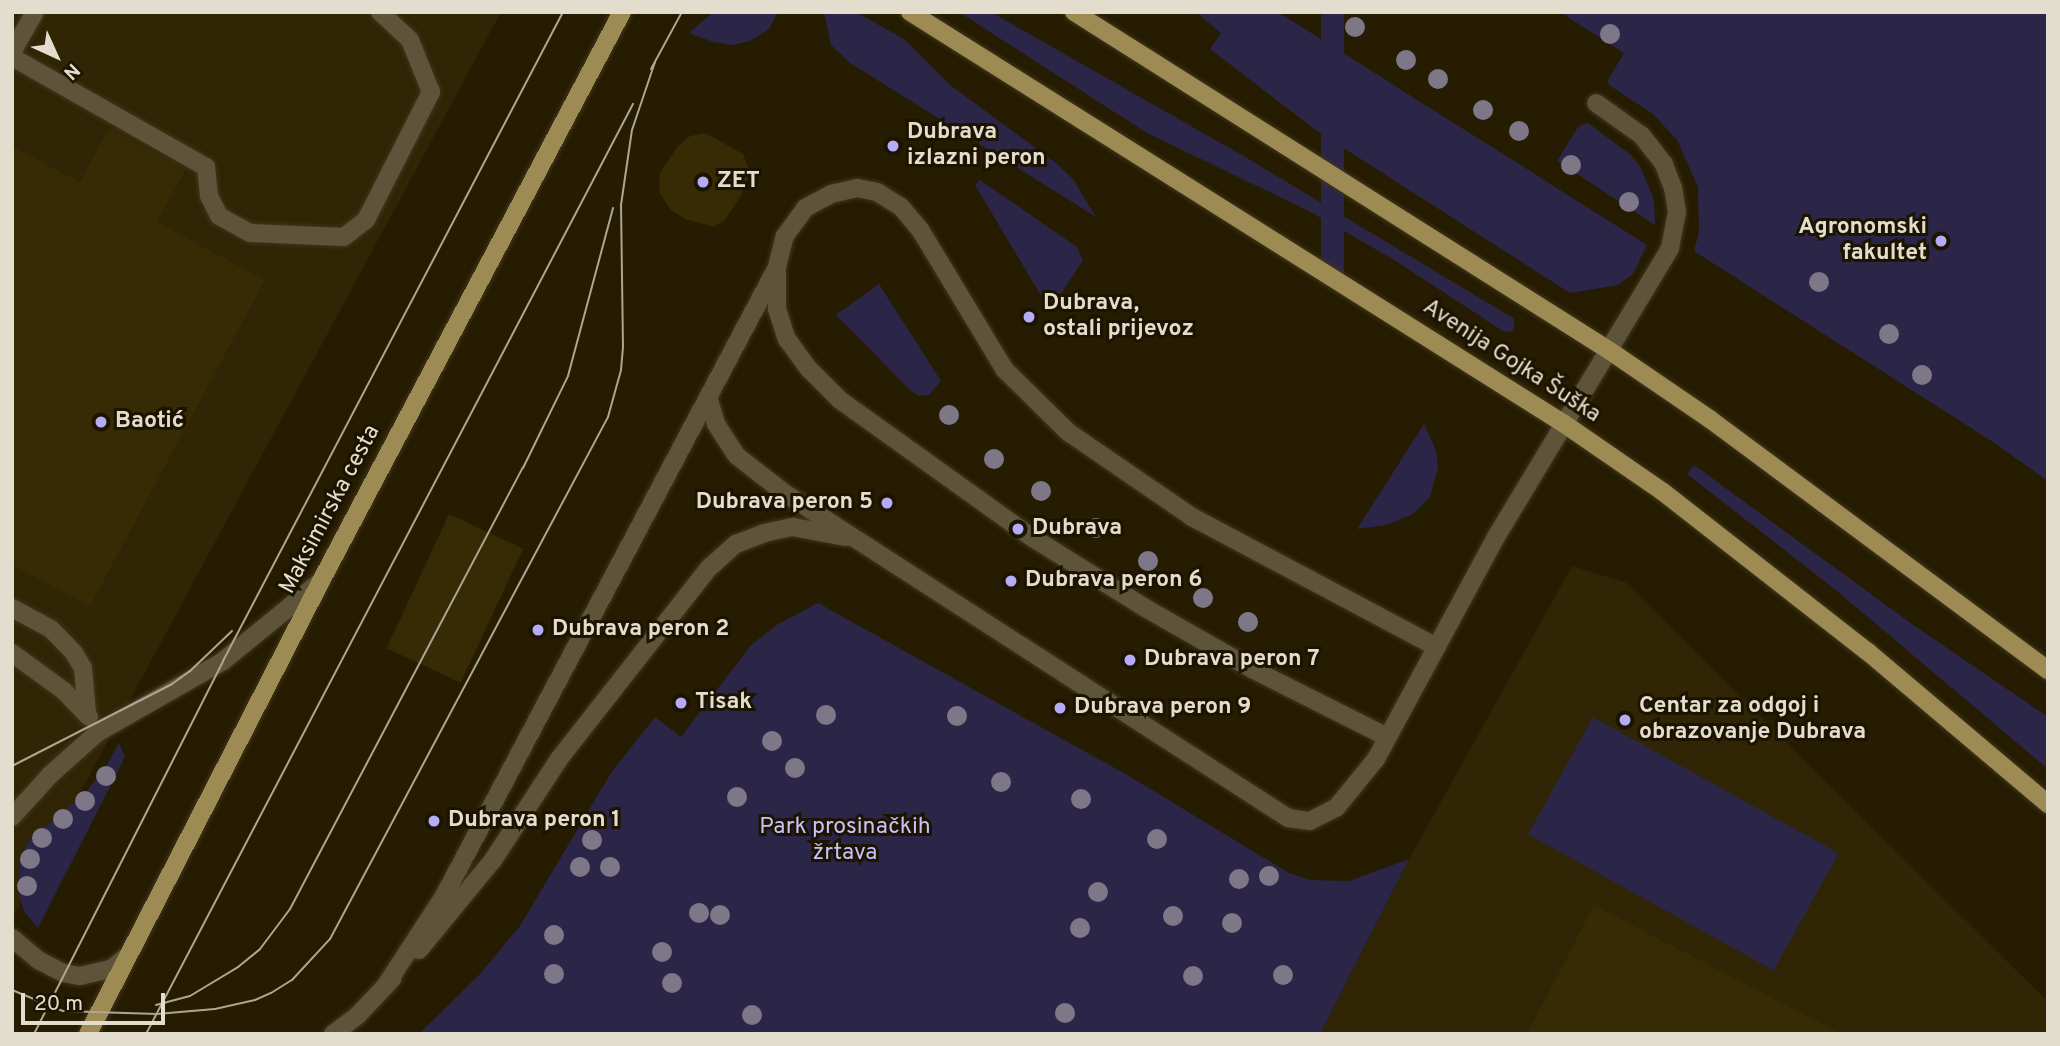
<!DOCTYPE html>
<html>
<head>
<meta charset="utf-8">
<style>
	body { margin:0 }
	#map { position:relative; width:2060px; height:1046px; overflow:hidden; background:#251c01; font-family:Overpass,sans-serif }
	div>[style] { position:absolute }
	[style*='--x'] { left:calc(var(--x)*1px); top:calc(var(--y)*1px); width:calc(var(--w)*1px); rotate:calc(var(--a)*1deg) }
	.built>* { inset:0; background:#302504 }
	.green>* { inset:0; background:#2b2648; transform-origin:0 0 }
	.building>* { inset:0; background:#362b05; transform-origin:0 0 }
	.roads { filter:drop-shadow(0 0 2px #40371e) drop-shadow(0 0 2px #40371e) }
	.minor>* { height:18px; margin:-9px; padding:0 9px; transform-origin:9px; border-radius:9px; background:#5d543a }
	.major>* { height:18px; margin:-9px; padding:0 9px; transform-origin:9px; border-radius:9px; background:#9e8a53 }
	.tram>* { height:2px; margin:-1px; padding:0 1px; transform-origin:1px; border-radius:1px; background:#ada693 }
	.trees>* { width:20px; height:20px; margin:-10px; border-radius:50%; background:#7e7788 }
	.dots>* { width:19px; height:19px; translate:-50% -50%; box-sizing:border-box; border:4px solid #1c1300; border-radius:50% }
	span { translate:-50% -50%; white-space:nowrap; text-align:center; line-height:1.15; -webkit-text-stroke:6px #1c1300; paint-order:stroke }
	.poi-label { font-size:23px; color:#e3ddcd; font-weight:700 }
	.left { translate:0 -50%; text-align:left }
	.right { translate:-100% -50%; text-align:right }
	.street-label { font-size:23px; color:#e3ddcd }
	.park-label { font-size:23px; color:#c7c2f7 }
	.frame { position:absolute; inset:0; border:14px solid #e3ddcd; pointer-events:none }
	.north { position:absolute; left:21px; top:21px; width:70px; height:70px; -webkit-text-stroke:5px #1c1300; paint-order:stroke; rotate:135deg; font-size:19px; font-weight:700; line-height:28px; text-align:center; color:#e3ddcd }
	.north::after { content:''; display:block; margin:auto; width:24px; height:32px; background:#e3ddcd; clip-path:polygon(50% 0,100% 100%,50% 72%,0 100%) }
	.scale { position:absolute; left:21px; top:993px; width:144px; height:32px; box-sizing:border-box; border:4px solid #e3ddcd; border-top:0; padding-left:9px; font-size:21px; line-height:24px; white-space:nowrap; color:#e3ddcd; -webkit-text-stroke:5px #1c1300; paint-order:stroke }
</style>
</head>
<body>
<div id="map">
	<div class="built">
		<div style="clip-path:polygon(12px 12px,501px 12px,12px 919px)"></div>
		<div style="clip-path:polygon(1572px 566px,1625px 582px,2048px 1002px,2048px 1034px,1320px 1034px,1409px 859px)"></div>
	</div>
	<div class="green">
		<div style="clip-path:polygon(713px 12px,778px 12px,769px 29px,750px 41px,732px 45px,713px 42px,689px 33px)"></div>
		<div style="clip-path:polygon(824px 12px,856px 12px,904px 39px,950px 85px,1056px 163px,1073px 179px,1096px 217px,850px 63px,831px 45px)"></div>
		<div style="clip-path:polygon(959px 12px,991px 12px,1245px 157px,1513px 318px,1515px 324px,1512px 332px,1503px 331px,1391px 258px,1307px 210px,1147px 133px)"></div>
		<div style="clip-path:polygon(1196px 12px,1278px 12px,1647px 245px,1633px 274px,1618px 285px,1570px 293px,1317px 131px,1210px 49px,1221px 33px)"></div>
		<div style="left:1321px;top:12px;width:23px;height:265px"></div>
		<div style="clip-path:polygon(1560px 12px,2048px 12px,2048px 481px,1993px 442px,1694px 251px,1699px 232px,1698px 187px,1677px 140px,1653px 114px,1609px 85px,1608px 80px,1624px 53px)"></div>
		<div style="clip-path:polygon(1588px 123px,1631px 155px,1641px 168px,1654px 200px,1655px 225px,1557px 161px,1578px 127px)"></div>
		<div style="clip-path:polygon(980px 180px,1077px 247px,1083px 260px,1054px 305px,1046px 304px,975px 185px)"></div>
		<div style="clip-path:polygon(879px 284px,941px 381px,929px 395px,919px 396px,910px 390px,836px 315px)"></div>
		<div style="clip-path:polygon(1424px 424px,1436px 450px,1438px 467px,1430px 497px,1413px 514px,1387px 525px,1357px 529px)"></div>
		<div style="clip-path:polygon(1694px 465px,1912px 624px,2048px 717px,2048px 769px,1837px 591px,1687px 474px)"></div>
		<div style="clip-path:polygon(818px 603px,1129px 776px,1289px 873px,1310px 880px,1349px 881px,1409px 859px,1320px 1034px,419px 1034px,479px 975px,520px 926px,611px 773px,655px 717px,681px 737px,751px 645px,778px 624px)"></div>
		<div style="left:1593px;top:717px;width:281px;height:134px;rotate:29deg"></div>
		<div style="clip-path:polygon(119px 743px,125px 756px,123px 761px,38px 928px,25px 913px,19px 895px,20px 862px,28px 842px,87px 791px,107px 765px)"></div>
	</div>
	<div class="building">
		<div style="clip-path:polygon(109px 128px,186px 169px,157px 222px,265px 280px,90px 606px,12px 565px,12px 146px,80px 182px)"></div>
		<div style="clip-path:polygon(706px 133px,743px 154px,750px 172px,741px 196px,725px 220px,714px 227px,685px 219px,670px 209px,659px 192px,660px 173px,677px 147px,690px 136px)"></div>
		<div style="left:449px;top:514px;width:82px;height:148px;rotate:25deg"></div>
		<div style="clip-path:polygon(1594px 905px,1842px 1034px,1527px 1034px)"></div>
	</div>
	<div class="roads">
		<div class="minor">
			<div style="--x:12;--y:52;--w:46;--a:-60.1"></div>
			<div style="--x:12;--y:57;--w:223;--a:29.6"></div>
			<div style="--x:206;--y:167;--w:29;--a:84"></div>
			<div style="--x:209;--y:196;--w:22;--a:63"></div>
			<div style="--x:219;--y:216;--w:35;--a:29"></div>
			<div style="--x:250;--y:233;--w:94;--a:2.4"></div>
			<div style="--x:344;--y:237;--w:28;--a:-38"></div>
			<div style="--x:366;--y:220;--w:144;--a:-63.1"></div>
			<div style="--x:431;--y:92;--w:56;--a:-112"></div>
			<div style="--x:410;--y:40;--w:41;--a:-137"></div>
			<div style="--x:777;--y:271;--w:38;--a:90"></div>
			<div style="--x:777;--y:309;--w:32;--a:72"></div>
			<div style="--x:787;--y:339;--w:37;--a:54"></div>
			<div style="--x:809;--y:369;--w:44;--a:45"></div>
			<div style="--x:840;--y:400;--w:237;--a:35.6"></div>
			<div style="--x:1033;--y:538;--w:134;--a:31.9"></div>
			<div style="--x:1147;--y:609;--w:121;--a:29.7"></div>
			<div style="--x:1252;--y:669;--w:151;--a:26.7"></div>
			<div style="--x:708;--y:397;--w:28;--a:73"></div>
			<div style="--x:716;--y:424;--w:38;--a:57"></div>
			<div style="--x:737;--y:456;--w:58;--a:38"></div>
			<div style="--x:783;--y:492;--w:601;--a:32.84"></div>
			<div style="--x:1288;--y:818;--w:22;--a:8"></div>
			<div style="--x:1310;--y:821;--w:29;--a:-27"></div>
			<div style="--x:1336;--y:808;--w:63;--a:-50.8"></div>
			<div style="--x:1376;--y:759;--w:252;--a:-61.6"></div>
			<div style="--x:1496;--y:537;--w:337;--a:-58.9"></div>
			<div style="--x:1670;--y:248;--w:37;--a:-79"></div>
			<div style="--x:1677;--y:212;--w:24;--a:-99"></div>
			<div style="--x:1673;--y:188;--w:26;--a:-111"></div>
			<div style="--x:1664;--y:164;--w:37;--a:-128"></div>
			<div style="--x:1641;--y:135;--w:55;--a:-144.6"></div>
			<div style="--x:12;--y:608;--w:44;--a:28.3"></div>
			<div style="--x:51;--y:629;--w:33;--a:46"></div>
			<div style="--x:74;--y:653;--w:17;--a:59"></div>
			<div style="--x:83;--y:668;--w:45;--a:84.9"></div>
			<div style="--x:12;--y:653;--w:64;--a:36.2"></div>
			<div style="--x:64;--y:691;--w:36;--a:46"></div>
			<div style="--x:12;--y:817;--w:57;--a:-47.9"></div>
			<div style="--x:50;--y:775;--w:63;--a:-41.8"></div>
			<div style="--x:97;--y:733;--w:145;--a:-29.7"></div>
			<div style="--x:223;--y:661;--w:127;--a:-39.2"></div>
			<div style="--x:12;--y:938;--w:34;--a:40"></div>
			<div style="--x:38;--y:960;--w:29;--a:27"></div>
			<div style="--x:64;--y:973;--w:16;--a:11"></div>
			<div style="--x:80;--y:976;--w:32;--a:-13"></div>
			<div style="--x:111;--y:969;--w:18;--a:-38"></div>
			<div style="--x:419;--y:950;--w:117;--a:-50.6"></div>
			<div style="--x:493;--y:860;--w:121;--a:-56.8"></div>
			<div style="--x:559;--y:759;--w:243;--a:-51.9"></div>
			<div style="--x:709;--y:568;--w:36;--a:-42"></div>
			<div style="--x:736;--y:544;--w:30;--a:-21"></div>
			<div style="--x:764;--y:533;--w:30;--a:-12"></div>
			<div style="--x:793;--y:527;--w:54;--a:10.7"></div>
			<div style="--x:386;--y:985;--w:106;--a:-56.9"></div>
			<div style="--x:444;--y:896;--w:712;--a:-62.1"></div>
			<div style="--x:777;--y:267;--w:32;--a:-76"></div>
			<div style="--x:785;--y:236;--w:34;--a:-54"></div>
			<div style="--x:805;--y:208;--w:30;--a:-28"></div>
			<div style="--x:831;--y:194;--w:27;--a:-13"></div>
			<div style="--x:857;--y:188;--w:20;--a:11"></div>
			<div style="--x:877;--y:192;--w:28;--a:32"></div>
			<div style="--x:901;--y:207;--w:31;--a:50"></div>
			<div style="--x:921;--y:231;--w:162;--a:58.9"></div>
			<div style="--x:1005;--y:370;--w:88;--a:44.5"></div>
			<div style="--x:1068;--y:432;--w:150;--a:34.4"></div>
			<div style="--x:1192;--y:517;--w:277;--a:28"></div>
			<div style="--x:333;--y:1034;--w:31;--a:-37"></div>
			<div style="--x:358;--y:1015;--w:50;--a:-46.6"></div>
		</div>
		<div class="major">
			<div style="--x:910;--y:12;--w:772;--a:32.19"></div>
			<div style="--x:1563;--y:423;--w:121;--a:34.6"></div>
			<div style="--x:1663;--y:492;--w:260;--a:38"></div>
			<div style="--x:1868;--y:652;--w:236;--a:40.2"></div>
			<div style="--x:1074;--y:12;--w:634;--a:32.31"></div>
			<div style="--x:1610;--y:351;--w:122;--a:34.3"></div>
			<div style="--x:1711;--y:420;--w:420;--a:36.6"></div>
			<div style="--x:88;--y:1034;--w:509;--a:-62.78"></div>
			<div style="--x:321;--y:581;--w:644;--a:-62.12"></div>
		</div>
	</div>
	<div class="tram">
		<div style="--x:651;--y:69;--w:65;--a:-61.5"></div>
		<div style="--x:12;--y:766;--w:180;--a:-27.1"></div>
		<div style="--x:172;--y:684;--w:22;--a:-36"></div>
		<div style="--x:190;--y:671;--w:58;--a:-43.6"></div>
		<div style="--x:12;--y:990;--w:55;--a:22.4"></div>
		<div style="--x:63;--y:1011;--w:94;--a:1.8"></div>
		<div style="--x:157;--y:1014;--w:58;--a:-4.9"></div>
		<div style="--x:215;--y:1009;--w:41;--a:-12.7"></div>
		<div style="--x:255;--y:1000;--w:17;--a:-24"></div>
		<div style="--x:271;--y:993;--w:25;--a:-32"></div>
		<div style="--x:292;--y:980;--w:56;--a:-47.2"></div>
		<div style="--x:330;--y:939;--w:591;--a:-61.96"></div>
		<div style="--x:608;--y:417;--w:49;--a:-74.5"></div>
		<div style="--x:621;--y:370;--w:23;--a:-85"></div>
		<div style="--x:623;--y:347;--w:142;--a:-90.8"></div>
		<div style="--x:621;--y:205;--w:76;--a:-81.7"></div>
		<div style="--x:632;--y:130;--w:72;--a:-71.3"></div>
		<div style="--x:156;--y:1005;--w:35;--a:-15"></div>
		<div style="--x:190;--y:996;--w:56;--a:-31.1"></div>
		<div style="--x:238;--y:967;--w:28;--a:-39"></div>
		<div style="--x:260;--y:949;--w:50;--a:-53.1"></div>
		<div style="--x:290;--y:909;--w:499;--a:-62.2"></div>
		<div style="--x:523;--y:468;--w:102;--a:-63.9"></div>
		<div style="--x:568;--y:376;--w:174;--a:-75"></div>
		<div style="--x:34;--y:1034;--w:418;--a:-63.1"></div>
		<div style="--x:223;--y:661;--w:733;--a:-62.35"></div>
		<div style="--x:146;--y:1034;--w:1050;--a:-62.36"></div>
	</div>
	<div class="trees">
		<div style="left:1355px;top:27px"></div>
		<div style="left:1610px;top:34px"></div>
		<div style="left:1406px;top:60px"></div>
		<div style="left:1438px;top:79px"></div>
		<div style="left:1483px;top:110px"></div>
		<div style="left:1519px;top:131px"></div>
		<div style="left:1571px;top:165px"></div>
		<div style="left:1629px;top:202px"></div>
		<div style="left:1819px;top:282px"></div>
		<div style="left:1889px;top:334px"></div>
		<div style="left:1922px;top:375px"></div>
		<div style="left:949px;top:415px"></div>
		<div style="left:994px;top:459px"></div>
		<div style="left:1041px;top:491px"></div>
		<div style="left:1096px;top:528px"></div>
		<div style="left:1148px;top:561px"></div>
		<div style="left:1203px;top:598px"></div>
		<div style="left:1248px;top:622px"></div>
		<div style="left:826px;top:715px"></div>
		<div style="left:957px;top:716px"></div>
		<div style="left:772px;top:741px"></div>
		<div style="left:795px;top:768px"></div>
		<div style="left:106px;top:776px"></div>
		<div style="left:1001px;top:782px"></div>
		<div style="left:737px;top:797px"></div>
		<div style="left:1081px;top:799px"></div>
		<div style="left:85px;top:801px"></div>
		<div style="left:63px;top:819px"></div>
		<div style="left:42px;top:838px"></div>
		<div style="left:1157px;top:839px"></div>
		<div style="left:592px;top:840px"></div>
		<div style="left:30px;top:859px"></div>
		<div style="left:580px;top:867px"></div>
		<div style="left:610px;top:867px"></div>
		<div style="left:1269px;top:876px"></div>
		<div style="left:1239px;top:879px"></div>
		<div style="left:27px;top:886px"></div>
		<div style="left:1098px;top:892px"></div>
		<div style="left:699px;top:913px"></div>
		<div style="left:720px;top:915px"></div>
		<div style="left:1173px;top:916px"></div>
		<div style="left:1232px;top:923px"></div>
		<div style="left:1080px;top:928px"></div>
		<div style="left:554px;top:935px"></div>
		<div style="left:662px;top:952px"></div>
		<div style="left:554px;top:974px"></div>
		<div style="left:1283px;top:975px"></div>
		<div style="left:1193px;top:976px"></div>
		<div style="left:672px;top:983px"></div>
		<div style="left:1065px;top:1013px"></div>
		<div style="left:752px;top:1015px"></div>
	</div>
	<div class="dots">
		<div style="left:893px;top:146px;background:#b5acf8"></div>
		<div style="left:703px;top:182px;background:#b5acf8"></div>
		<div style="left:1941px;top:241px;background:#b5acf8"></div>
		<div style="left:1029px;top:317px;background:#b5acf8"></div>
		<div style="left:101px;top:422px;background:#b5acf8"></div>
		<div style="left:887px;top:503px;background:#b5acf8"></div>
		<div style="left:1018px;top:529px;background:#b5acf8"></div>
		<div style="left:1011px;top:581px;background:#b5acf8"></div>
		<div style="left:538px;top:630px;background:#b5acf8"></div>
		<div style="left:1130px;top:660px;background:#b5acf8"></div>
		<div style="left:681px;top:703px;background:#b5acf8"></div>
		<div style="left:1060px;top:708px;background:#b5acf8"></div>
		<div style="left:1625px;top:720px;background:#b5acf8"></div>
		<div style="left:434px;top:821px;background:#b5acf8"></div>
	</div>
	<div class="poi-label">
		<span class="left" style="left:907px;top:146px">Dubrava<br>izlazni peron</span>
		<span class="left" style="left:717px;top:182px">ZET</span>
		<span class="right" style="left:1927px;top:241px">Agronomski<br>fakultet</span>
		<span class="left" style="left:1043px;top:317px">Dubrava,<br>ostali prijevoz</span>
		<span class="left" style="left:115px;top:422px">Baotić</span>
		<span class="right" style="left:873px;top:503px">Dubrava peron 5</span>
		<span class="left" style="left:1032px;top:529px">Dubrava</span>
		<span class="left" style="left:1025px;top:581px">Dubrava peron 6</span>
		<span class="left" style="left:552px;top:630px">Dubrava peron 2</span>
		<span class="left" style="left:1144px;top:660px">Dubrava peron 7</span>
		<span class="left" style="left:695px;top:703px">Tisak</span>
		<span class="left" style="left:1639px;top:720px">Centar za odgoj i<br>obrazovanje Dubrava</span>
		<span class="left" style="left:1074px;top:708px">Dubrava peron 9</span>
		<span class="left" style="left:448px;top:821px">Dubrava peron 1</span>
	</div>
	<div class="street-label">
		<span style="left:1511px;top:362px;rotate:33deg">Avenija Gojka Šuška</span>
		<span style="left:331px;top:510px;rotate:-62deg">Maksimirska cesta</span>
	</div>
	<div class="park-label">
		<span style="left:845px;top:841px">Park prosinačkih<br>žrtava</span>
	</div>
	<div class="frame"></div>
	<div class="north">N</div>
	<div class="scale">20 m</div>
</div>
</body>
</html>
